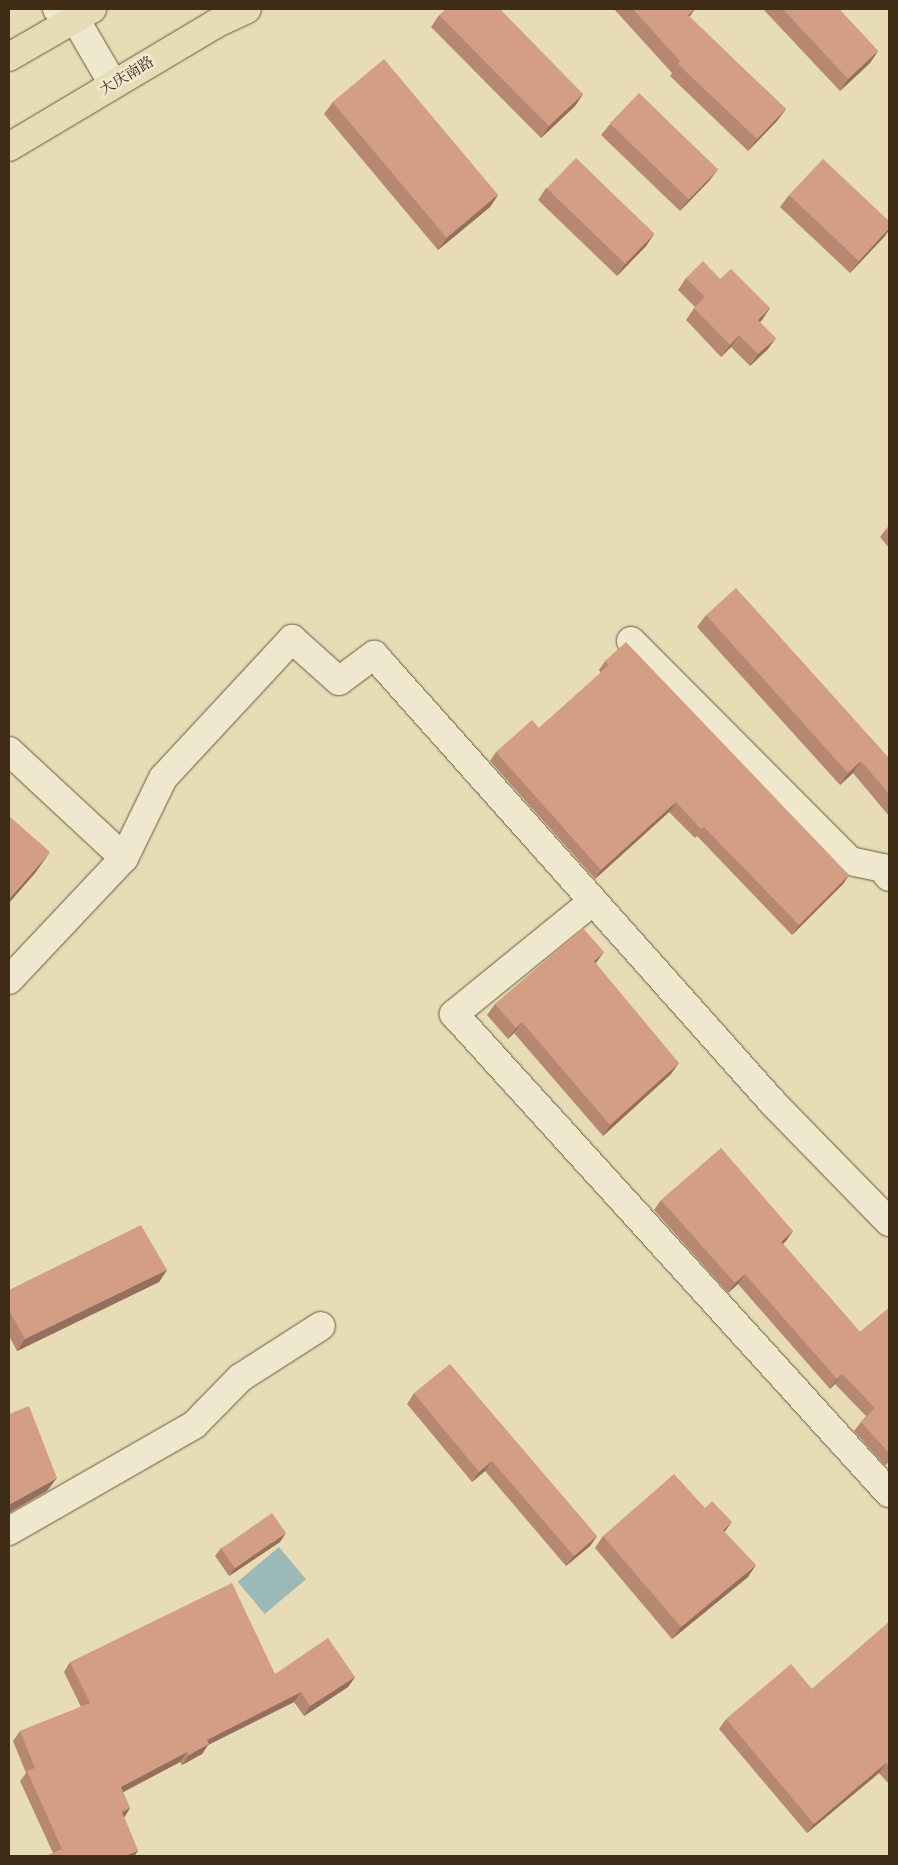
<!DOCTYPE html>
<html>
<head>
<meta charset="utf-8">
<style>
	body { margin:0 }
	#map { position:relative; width:898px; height:1865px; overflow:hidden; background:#e7dcb5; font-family:Alegreya,"Noto Serif SC",serif }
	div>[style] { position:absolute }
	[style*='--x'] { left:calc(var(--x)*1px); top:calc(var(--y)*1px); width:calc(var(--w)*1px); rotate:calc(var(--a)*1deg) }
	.water>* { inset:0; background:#9ab9b7; transform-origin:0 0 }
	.roads { filter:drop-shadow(0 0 1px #69583e) drop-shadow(0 0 1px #69583e) }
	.minor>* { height:28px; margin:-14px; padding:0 14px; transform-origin:14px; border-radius:14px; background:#efe8cf }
	.tertiary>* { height:28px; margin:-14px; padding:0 14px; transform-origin:14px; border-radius:14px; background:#efe8cf }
	.primary>* { height:28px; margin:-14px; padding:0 14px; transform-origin:14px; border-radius:14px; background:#e7dcb5 }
	.wall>* { inset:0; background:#b68872 }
	.shaded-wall>* { inset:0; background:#946f5d }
	.building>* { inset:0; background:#d49e85; transform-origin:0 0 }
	span { translate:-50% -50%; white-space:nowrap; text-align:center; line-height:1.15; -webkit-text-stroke:5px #efe8cf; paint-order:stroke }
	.street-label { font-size:15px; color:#3f2c17 }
	.frame { position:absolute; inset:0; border:10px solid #3f2c17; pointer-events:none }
</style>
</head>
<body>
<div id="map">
	<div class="water">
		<div style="left:279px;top:1547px;width:42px;height:54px;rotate:50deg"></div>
	</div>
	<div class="roads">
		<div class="minor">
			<div style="--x:631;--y:641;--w:310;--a:45.1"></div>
			<div style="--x:850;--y:861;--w:33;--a:12"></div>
			<div style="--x:882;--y:868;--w:11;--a:52"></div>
			<div style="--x:9;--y:751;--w:157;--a:42.9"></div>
			<div style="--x:592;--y:902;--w:178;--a:140.9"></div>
			<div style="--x:454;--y:1014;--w:647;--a:47.76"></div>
			<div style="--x:9;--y:980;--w:168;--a:-46.7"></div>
			<div style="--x:124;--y:858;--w:89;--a:-64"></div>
			<div style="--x:163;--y:778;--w:190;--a:-47.1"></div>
			<div style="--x:292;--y:639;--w:63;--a:41.8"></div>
			<div style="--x:339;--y:681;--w:44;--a:-36.6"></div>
			<div style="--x:374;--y:655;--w:601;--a:48.3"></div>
			<div style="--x:774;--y:1104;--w:165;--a:45.7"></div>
			<div style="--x:9;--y:1531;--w:213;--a:-29.8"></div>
			<div style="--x:194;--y:1425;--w:66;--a:-45.6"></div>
			<div style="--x:240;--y:1378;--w:96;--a:-32.7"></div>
		</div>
		<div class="tertiary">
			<div style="--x:57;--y:9;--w:19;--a:25"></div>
			<div style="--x:74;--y:17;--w:78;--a:59.8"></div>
		</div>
		<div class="primary">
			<div style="--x:9;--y:57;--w:96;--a:-30"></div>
			<div style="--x:9;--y:147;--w:240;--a:-30.8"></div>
			<div style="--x:215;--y:24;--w:35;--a:-25"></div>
		</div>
	</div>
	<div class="wall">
		<div style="clip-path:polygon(614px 9px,695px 9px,689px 17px,786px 109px,777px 121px,748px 151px,670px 76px,672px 73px)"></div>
		<div style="clip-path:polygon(763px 9px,839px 9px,878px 51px,870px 63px,840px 91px)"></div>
		<div style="clip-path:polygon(439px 15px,583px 94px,575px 106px,541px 138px,431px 27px)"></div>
		<div style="clip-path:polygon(333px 102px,498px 195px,490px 207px,438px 250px,324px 114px)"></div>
		<div style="clip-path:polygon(610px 124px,718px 169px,709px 181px,680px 211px,601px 135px)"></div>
		<div style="clip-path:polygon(546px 188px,654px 234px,646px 246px,617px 276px,538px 200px)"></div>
		<div style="clip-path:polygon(789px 195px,885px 236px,850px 273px,780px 207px)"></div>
		<div style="clip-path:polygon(686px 278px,720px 279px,770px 308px,760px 322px,768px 349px,750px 366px,731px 347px,721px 357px,686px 320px,695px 307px,678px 290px)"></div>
		<div style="clip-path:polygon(889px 526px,889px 548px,880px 537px,886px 529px)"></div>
		<div style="clip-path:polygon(706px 615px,889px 758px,889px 816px,853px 773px,840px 785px,697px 627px)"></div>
		<div style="clip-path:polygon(605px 661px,849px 875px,843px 884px,792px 935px,697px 836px,695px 838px,669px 812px,595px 879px,490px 761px,496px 752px,539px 728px,601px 673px,599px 670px)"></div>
		<div style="clip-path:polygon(596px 964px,671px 1074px,603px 1136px,514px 1033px,508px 1039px,487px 1015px,495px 1004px)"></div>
		<div style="clip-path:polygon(661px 1200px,793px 1231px,786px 1241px,783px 1244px,860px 1332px,889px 1308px,889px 1462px,885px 1466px,854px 1431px,861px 1422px,866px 1416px,835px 1384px,830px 1389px,738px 1284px,728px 1293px,654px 1210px)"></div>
		<div style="clip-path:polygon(167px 1270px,159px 1282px,17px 1351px,9px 1336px,9px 1290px)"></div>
		<div style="clip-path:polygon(414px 1393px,597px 1536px,590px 1546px,566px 1566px,485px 1471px,472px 1482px,407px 1404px)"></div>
		<div style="clip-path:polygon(725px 1532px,748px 1577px,672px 1639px,595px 1548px,603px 1536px)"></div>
		<div style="clip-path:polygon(280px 1542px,229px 1576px,215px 1556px,221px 1548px)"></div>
		<div style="clip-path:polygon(889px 1622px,889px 1784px,879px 1773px,807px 1833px,719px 1729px,726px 1719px,812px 1689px)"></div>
		<div style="clip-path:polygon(70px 1662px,275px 1674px,355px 1677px,348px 1687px,304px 1716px,294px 1702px,208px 1745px,202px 1754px,182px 1765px,180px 1762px,123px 1792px,130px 1808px,124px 1817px,138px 1851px,134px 1856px,46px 1856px,53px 1853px,20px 1781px,26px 1773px,13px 1741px,20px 1731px,81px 1707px,64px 1672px)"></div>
	</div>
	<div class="shaded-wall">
		<div style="clip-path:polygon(695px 9px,687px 20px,688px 15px)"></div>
		<div style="clip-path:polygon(878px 51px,870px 63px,840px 91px,848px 79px)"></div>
		<div style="clip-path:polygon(583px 94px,575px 106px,541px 138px,549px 126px)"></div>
		<div style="clip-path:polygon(786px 109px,777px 121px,748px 151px,757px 139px)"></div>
		<div style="clip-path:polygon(718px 169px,709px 181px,680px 211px,689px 199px)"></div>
		<div style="clip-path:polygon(498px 195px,490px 207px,438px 250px,447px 238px)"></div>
		<div style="clip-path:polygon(889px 228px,889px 230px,885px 236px,850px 273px,859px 261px)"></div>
		<div style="clip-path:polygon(654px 234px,646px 246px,617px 276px,625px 264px)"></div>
		<div style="clip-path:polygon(770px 308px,762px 320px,750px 332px,758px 320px)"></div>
		<div style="clip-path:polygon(739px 335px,731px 347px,721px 357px,730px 345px)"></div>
		<div style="clip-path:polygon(776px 338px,768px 349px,750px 366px,758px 354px)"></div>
		<div style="clip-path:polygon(861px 761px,853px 773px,840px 785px,848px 773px)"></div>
		<div style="clip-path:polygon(676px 802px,669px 812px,595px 879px,601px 870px)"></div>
		<div style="clip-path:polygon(50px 852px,36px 872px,9px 903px,9px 899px)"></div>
		<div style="clip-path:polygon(849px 875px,843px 884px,792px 935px,799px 925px)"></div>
		<div style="clip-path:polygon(604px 952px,596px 963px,586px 972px,594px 961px)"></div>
		<div style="clip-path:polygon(522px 1022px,514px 1033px,508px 1039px,516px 1028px)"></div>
		<div style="clip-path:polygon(679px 1063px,671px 1074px,603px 1136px,610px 1125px)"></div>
		<div style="clip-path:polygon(793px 1231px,786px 1241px,774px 1252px,781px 1242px)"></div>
		<div style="clip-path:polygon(167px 1270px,159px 1282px,17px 1351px,25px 1339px)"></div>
		<div style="clip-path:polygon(745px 1274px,738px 1284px,728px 1293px,735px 1283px)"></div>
		<div style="clip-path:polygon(842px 1374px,835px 1384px,830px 1389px,837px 1379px)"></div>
		<div style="clip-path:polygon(492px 1461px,485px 1471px,472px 1482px,479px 1472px)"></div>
		<div style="clip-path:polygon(57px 1478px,47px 1491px,9px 1513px,9px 1507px,10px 1504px)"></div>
		<div style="clip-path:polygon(732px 1522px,723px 1534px,723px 1530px)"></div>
		<div style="clip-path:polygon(286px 1533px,280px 1542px,229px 1576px,235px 1568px)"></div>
		<div style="clip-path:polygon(597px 1536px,590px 1546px,566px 1566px,574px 1556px)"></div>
		<div style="clip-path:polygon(756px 1565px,748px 1577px,672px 1639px,681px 1627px)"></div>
		<div style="clip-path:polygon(355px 1677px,348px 1687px,304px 1716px,310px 1706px)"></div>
		<div style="clip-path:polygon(301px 1692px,294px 1702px,208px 1745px,202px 1754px,182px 1765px,189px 1755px,207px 1740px)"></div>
		<div style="clip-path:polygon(187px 1752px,180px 1762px,114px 1797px,121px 1787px)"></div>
		<div style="clip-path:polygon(886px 1763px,879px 1773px,807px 1833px,814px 1824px)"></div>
		<div style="clip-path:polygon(130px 1808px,124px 1818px,122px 1812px)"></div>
		<div style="clip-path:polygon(138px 1851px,134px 1856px,125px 1856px)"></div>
	</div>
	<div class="building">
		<div style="clip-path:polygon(446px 9px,500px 9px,583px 94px,549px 126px,439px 15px)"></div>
		<div style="clip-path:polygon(633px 9px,695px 9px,688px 15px,786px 109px,757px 139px,678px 64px,680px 61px)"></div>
		<div style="clip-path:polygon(783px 9px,839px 9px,878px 51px,848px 79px)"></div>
		<div style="left:384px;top:59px;width:177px;height:67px;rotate:50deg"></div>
		<div style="left:639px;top:93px;width:110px;height:42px;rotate:44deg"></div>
		<div style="left:576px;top:158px;width:109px;height:42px;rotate:44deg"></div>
		<div style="clip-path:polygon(823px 159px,889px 221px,889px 228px,859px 261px,789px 195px)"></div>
		<div style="clip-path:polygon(703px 261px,720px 279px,731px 269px,770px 308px,758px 320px,776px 338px,758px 354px,739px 335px,730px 345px,694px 308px,705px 297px,686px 278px)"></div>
		<div style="clip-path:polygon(889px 526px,889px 533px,886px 529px)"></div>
		<div style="clip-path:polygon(736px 588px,889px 758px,889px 794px,861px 761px,848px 773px,706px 615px)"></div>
		<div style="clip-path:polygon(626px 642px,849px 875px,799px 925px,704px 827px,701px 829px,676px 802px,601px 870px,496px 752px,532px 720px,539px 728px,609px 665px,605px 661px)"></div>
		<div style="clip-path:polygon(9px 816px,50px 852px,9px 899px)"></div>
		<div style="clip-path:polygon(583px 928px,604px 952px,594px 961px,679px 1063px,610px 1125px,522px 1022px,516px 1028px,495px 1004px)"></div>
		<div style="clip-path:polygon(721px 1148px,793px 1231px,781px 1242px,860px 1332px,889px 1308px,889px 1453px,861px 1422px,875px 1408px,842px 1374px,837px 1379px,745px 1274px,735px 1283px,661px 1200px)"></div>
		<div style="clip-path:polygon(141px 1225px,167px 1270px,25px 1339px,9px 1310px,9px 1290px)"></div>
		<div style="clip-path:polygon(450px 1364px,597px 1536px,574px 1556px,492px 1461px,479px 1472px,414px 1393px)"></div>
		<div style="clip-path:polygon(29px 1406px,57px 1478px,10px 1504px,9px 1507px,9px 1414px)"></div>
		<div style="clip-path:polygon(674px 1474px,705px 1508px,712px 1501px,732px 1522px,723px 1530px,756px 1565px,681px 1627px,603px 1536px)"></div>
		<div style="left:272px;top:1513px;width:24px;height:62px;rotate:55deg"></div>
		<div style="clip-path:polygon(232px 1583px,275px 1674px,328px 1638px,355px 1677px,310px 1706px,301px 1692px,207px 1740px,209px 1744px,189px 1755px,187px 1752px,121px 1787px,130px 1808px,122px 1812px,138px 1851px,125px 1856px,46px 1856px,62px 1849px,27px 1771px,35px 1768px,20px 1731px,90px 1703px,70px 1662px)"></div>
		<div style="clip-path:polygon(889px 1622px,889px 1766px,886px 1763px,814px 1824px,726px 1719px,791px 1664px,812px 1689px)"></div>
	</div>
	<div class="street-label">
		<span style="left:127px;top:76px;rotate:-31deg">大庆南路</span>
	</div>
	<div class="frame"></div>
</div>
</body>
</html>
